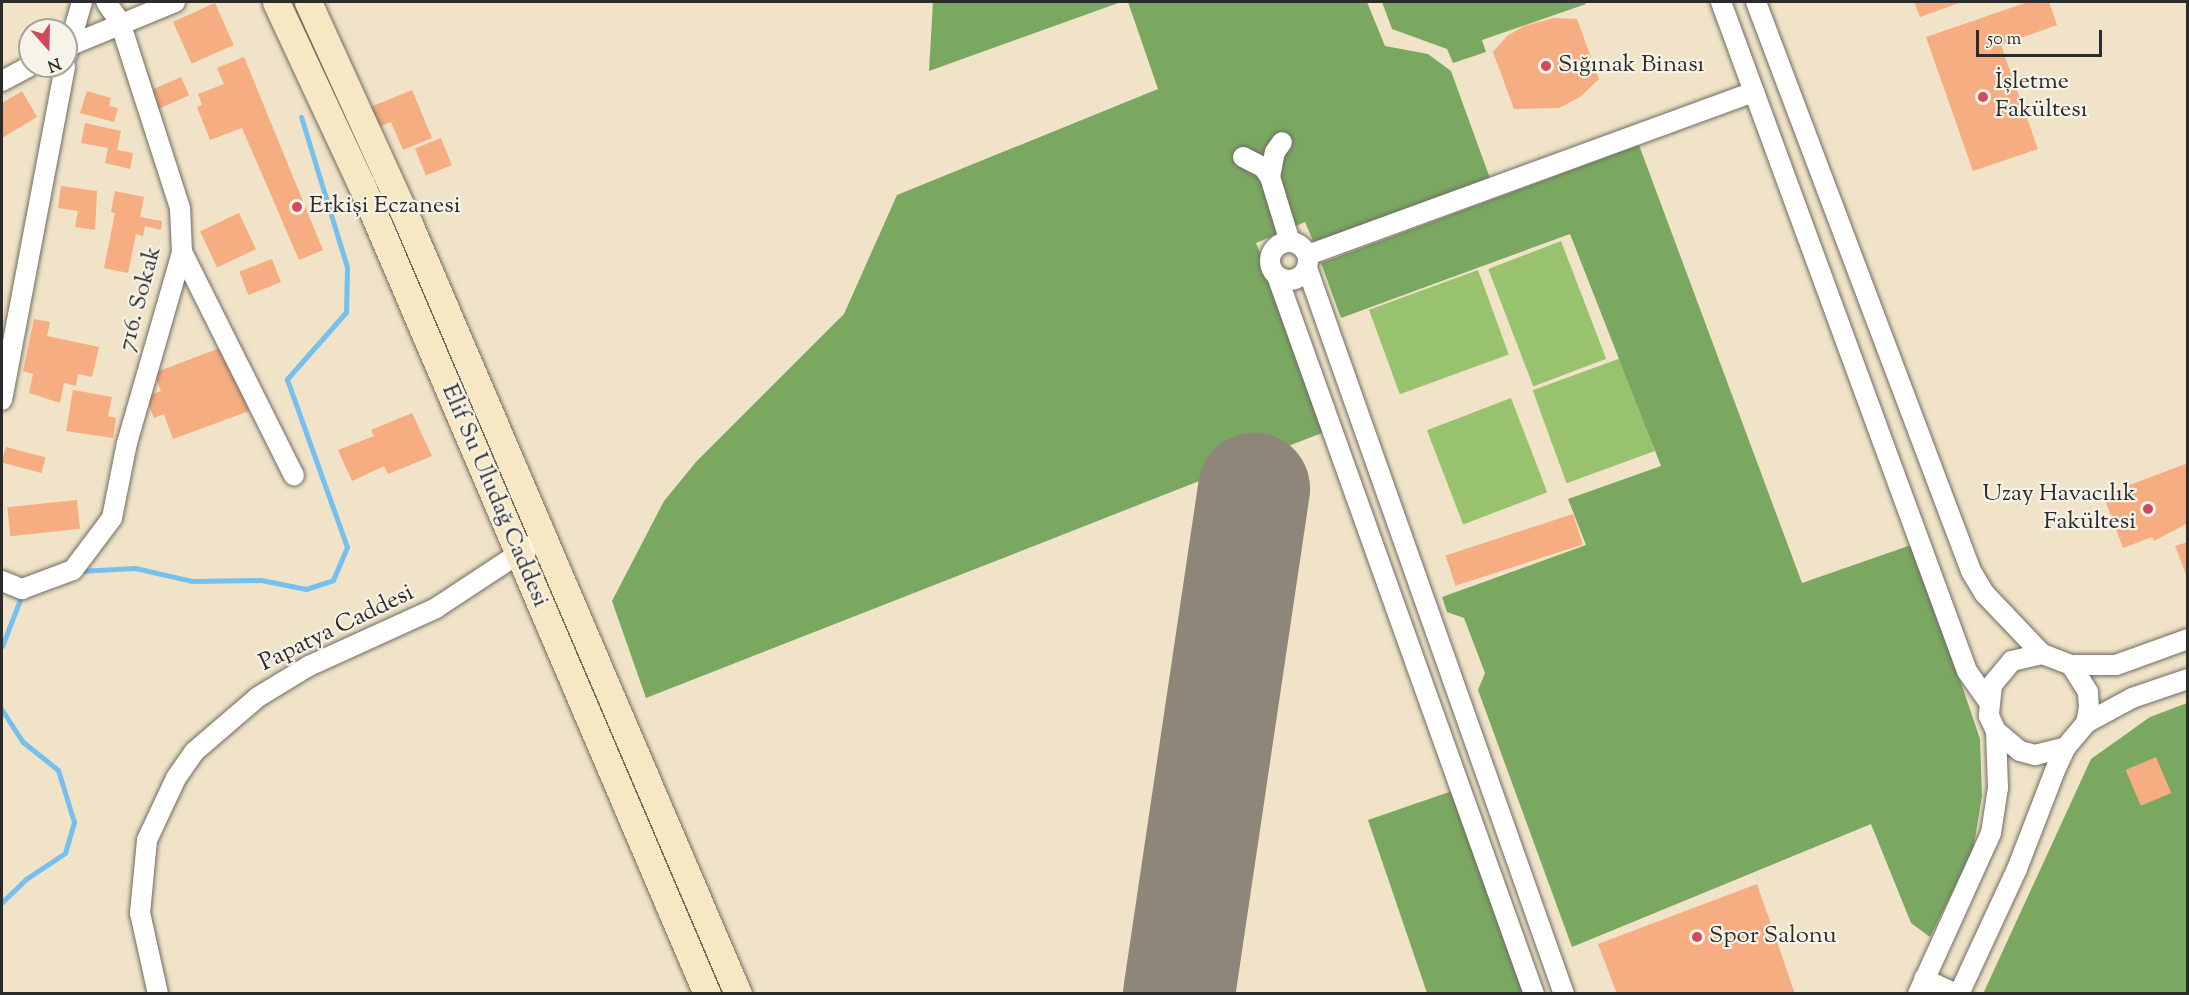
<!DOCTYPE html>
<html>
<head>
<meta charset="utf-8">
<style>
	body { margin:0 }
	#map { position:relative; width:2189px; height:995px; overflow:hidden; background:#f0e3c7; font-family:"Sorts Mill Goudy",serif }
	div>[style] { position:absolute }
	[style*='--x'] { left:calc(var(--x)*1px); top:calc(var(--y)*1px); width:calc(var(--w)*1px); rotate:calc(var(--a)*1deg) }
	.green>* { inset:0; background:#98c26e; transform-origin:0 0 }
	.forest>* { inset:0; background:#7aa861 }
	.stream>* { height:5px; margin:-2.5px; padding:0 2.5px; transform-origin:2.5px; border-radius:2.5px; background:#76c0ef }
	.runway>* { height:112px; margin:-56px; padding:0 56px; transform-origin:56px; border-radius:56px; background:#8e8779 }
	.building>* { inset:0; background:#f6ad82; transform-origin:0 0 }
	.roads { filter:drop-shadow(0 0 2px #706b62) drop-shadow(0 0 2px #706b62) }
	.street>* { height:20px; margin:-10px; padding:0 10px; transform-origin:10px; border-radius:10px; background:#fff }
	.street>.ring { margin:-10px; padding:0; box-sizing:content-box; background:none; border:20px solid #fff; border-radius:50% }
	.secondary>* { height:27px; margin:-13.5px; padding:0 13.5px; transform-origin:13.5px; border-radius:13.5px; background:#f7e8c3 }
	.dots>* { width:16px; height:16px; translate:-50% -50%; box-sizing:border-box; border:3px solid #f7f3e8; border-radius:50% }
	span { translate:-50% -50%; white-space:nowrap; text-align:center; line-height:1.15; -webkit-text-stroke:4.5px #f7f3e8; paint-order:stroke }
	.poi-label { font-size:24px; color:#2b2b2b }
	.left { translate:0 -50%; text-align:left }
	.right { translate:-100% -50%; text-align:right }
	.street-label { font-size:24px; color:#2b2b2b }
	.frame { position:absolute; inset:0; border:3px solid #2b2b2b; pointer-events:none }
	.north { position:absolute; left:18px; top:18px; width:60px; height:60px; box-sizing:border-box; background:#f7f3e8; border:2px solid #a5a39c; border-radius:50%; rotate:160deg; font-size:16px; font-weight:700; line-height:24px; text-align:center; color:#2b2b2b }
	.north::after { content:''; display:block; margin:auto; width:21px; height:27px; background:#d1495b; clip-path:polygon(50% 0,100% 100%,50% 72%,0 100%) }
	.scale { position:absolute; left:1976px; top:30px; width:126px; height:27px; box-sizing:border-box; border:3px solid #2b2b2b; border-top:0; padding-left:8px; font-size:18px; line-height:21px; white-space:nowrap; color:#2b2b2b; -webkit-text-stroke:4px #f7f3e8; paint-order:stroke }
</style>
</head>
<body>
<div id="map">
	<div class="green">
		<div style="left:1561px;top:241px;width:126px;height:78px;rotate:69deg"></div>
		<div style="left:1478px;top:270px;width:90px;height:116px;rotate:70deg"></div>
		<div style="left:1621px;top:358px;width:99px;height:94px;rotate:70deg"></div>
		<div style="left:1511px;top:398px;width:101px;height:90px;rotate:69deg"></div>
	</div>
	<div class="forest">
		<div style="clip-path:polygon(933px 2px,1121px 2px,929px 71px)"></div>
		<div style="clip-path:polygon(1128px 2px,1367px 2px,1385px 46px,1428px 54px,1451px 71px,1491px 181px,1314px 243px,1305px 222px,1256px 243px,1332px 429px,646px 698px,612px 601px,664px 501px,696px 462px,844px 314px,897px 195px,1158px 89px)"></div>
		<div style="clip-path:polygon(1382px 2px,1585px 2px,1586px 4px,1482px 40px,1486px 52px,1453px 63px,1447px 49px,1392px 29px)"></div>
		<div style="clip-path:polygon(1639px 145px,1802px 583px,1914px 544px,1980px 739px,1982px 796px,1973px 851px,1930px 937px,1911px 923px,1871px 824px,1572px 947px,1478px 690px,1485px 673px,1464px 618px,1447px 612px,1442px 597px,1586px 545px,1568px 499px,1661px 466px,1570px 234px,1341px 318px,1321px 263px)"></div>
		<div style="clip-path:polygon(2187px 703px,2187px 993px,1983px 994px,2091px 759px,2150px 717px)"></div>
		<div style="clip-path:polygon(1455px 790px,1527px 993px,1427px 993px,1368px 820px)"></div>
	</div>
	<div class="stream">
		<div style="--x:79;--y:571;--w:56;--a:-3.1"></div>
		<div style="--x:135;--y:568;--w:58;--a:12.8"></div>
		<div style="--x:192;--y:581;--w:69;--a:-0.8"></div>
		<div style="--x:261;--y:580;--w:46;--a:11.3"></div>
		<div style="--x:306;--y:589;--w:28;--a:-18"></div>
		<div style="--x:333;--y:580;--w:36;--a:-67"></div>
		<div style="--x:347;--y:547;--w:178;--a:-109.7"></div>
		<div style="--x:287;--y:379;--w:89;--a:-48.6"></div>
		<div style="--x:346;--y:312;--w:45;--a:-88.7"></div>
		<div style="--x:347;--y:267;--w:157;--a:-107"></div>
		<div style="--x:2;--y:646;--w:58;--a:-68.7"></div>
		<div style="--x:2;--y:710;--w:38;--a:57"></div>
		<div style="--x:23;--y:742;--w:45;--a:38.7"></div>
		<div style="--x:58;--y:770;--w:54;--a:72.9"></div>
		<div style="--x:74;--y:822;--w:32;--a:106"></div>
		<div style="--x:65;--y:853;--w:47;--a:146.3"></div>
		<div style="--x:26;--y:879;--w:33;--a:136"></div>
	</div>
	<div class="runway">
		<div style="--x:1179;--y:994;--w:511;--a:-81.55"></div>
	</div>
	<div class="building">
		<div style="clip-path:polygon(1914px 2px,1962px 2px,1920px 17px)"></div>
		<div style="clip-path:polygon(2028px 2px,2049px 2px,2057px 25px,2001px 45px,2038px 149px,1973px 171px,1926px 37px)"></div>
		<div style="left:215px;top:3px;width:46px;height:46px;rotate:66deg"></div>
		<div style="clip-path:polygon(1554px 18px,1577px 19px,1599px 79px,1580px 97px,1559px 108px,1514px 109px,1493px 52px,1507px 36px,1524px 26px)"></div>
		<div style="clip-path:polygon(244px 57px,323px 250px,299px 260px,242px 128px,210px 140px,197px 107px,202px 105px,198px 94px,224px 84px,217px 68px)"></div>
		<div style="left:181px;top:77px;width:20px;height:39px;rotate:66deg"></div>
		<div style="clip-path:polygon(412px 90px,432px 138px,403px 150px,391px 122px,371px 130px,363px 110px)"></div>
		<div style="clip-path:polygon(22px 91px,37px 117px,2px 138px,2px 103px)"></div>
		<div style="clip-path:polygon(87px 91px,111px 98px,109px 106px,118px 108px,114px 122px,80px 113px)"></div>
		<div style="clip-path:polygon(85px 123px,121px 131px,117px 150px,133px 153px,130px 169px,105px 163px,108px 148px,81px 143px)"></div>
		<div style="left:441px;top:138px;width:29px;height:28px;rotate:68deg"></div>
		<div style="clip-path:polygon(61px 186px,97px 191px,95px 230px,75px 227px,78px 211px,58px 208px)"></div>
		<div style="clip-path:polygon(115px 191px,144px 197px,140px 217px,162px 221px,161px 230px,145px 226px,143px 236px,136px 234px,128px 273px,104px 268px,115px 213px,111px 212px)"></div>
		<div style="left:239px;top:213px;width:40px;height:43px;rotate:65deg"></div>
		<div style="left:272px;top:259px;width:25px;height:35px;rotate:69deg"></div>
		<div style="clip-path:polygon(34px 319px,50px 322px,47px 336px,99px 347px,92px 377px,78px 374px,76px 386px,64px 383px,60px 403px,29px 393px,33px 374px,23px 371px)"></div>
		<div style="clip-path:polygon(225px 346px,249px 411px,173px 439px,164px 414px,154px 418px,146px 397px,161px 391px,154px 373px)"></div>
		<div style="clip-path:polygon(73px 390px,112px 397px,108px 416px,116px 418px,113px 438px,66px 431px)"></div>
		<div style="clip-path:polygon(412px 413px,432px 456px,388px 474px,384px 466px,352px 481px,338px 450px,374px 436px,371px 430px)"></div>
		<div style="left:6px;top:447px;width:41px;height:16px;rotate:15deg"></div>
		<div style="clip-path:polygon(2188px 463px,2188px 523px,2154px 541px,2152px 537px,2123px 548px,2103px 495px)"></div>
		<div style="left:77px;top:500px;width:29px;height:70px;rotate:84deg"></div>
		<div style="left:1573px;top:514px;width:32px;height:134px;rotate:72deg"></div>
		<div style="clip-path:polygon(2188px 542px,2188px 577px,2187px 577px,2175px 546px)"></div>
		<div style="left:2156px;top:757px;width:39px;height:33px;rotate:67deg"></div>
		<div style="clip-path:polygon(1757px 884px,1795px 994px,1617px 994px,1598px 944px)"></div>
	</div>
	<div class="roads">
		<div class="street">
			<div style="--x:1721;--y:2;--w:713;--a:69.81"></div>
			<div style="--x:1967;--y:671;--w:37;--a:55"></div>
			<div style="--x:1756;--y:2;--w:608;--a:69.3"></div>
			<div style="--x:1971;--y:571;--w:26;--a:59"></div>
			<div style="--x:1984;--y:593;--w:84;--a:46.4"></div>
			<div style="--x:66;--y:47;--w:118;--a:-22.4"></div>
			<div style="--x:67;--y:54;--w:54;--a:-73.9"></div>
			<div style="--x:2;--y:81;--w:32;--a:-28"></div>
			<div style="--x:1243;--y:157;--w:22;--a:27"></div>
			<div style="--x:1263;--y:167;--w:12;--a:55"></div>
			<div style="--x:1270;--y:177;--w:68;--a:72.9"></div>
			<div style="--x:1270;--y:177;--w:25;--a:-79"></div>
			<div style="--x:1275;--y:152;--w:12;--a:-55"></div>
			<div class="ring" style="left:1270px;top:242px;width:18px;height:18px"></div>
			<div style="--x:182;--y:252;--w:250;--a:63.4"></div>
			<div style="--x:1308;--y:255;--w:475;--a:-20.1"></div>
			<div style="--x:1307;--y:268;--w:770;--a:70.51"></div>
			<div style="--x:1277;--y:276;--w:763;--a:70.31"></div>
			<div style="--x:2;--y:400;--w:340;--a:-79.3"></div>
			<div style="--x:2;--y:581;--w:22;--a:22"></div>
			<div style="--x:22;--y:589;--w:54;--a:-20.4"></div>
			<div style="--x:73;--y:570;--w:65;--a:-53.1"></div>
			<div style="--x:112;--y:518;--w:76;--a:-78.7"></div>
			<div style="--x:127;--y:443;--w:199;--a:-73.9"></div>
			<div style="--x:182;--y:252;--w:44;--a:-92.6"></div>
			<div style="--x:180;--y:208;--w:195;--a:-107.9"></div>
			<div style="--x:120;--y:22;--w:24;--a:-125"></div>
			<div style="--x:2071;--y:665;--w:45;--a:0"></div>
			<div style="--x:2116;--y:665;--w:77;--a:-19.9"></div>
			<div style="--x:2086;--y:723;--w:52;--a:-28.5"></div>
			<div style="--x:2132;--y:698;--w:59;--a:-18.7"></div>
			<div style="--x:1924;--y:979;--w:35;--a:25"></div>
			<div style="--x:158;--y:994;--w:83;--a:-102.5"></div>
			<div style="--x:140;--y:913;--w:73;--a:-84.5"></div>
			<div style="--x:147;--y:840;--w:68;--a:-64.9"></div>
			<div style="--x:176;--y:778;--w:32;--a:-55"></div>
			<div style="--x:194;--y:752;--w:84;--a:-40.7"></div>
			<div style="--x:258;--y:697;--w:60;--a:-31.3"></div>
			<div style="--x:309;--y:666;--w:140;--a:-24.5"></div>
			<div style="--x:436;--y:608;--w:113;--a:-33.4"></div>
			<div style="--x:1918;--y:994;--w:177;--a:-65.6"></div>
			<div style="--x:1991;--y:833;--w:46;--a:-81.2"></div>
			<div style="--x:1998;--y:788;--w:57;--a:-92"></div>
			<div style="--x:1959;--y:994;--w:138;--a:-65.1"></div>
			<div style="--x:2017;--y:869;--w:108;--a:-68.9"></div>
			<div style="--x:2056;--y:768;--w:23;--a:-65"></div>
			<div style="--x:2066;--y:747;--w:31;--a:-50"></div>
			<div style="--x:2086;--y:723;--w:15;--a:-79"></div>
			<div style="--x:2089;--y:708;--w:16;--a:-94"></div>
			<div style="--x:2088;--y:692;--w:32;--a:-122"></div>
			<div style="--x:2071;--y:665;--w:31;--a:-159"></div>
			<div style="--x:2042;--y:654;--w:31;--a:167"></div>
			<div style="--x:2012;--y:661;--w:31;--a:130"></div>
			<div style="--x:1992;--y:685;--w:31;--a:96"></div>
			<div style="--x:1989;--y:716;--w:17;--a:65"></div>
			<div style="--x:1996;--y:731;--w:31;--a:40"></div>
			<div style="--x:2020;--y:751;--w:16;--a:15"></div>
			<div style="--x:2035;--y:755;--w:32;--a:-14"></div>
		</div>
		<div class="secondary">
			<div style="--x:276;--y:2;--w:201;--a:65"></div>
			<div style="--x:361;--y:184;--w:881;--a:66.87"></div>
			<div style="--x:308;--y:2;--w:244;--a:65.5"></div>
			<div style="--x:409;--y:224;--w:837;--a:66.86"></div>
		</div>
	</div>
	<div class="dots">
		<div style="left:1546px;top:66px;background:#d1495b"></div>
		<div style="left:1983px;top:97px;background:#d1495b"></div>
		<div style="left:297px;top:207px;background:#d1495b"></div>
		<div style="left:2148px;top:509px;background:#d1495b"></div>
		<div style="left:1697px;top:937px;background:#d1495b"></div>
	</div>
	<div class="poi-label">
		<span class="left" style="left:1558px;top:66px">Sığınak Binası</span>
		<span class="left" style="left:1995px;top:97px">İşletme<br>Fakültesı</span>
		<span class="left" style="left:309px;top:207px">Erkişi Eczanesi</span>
		<span class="right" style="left:2136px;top:509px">Uzay Havacılık<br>Fakültesi</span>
		<span class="left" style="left:1709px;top:937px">Spor Salonu</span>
	</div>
	<div class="street-label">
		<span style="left:141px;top:299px;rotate:-75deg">716. Sokak</span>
		<span style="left:494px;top:496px;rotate:67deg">Elif Su Uludağ Caddesi</span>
		<span style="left:337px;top:629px;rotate:-26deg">Papatya Caddesi</span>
	</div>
	<div class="frame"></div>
	<div class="north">N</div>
	<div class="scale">50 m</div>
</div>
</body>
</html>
